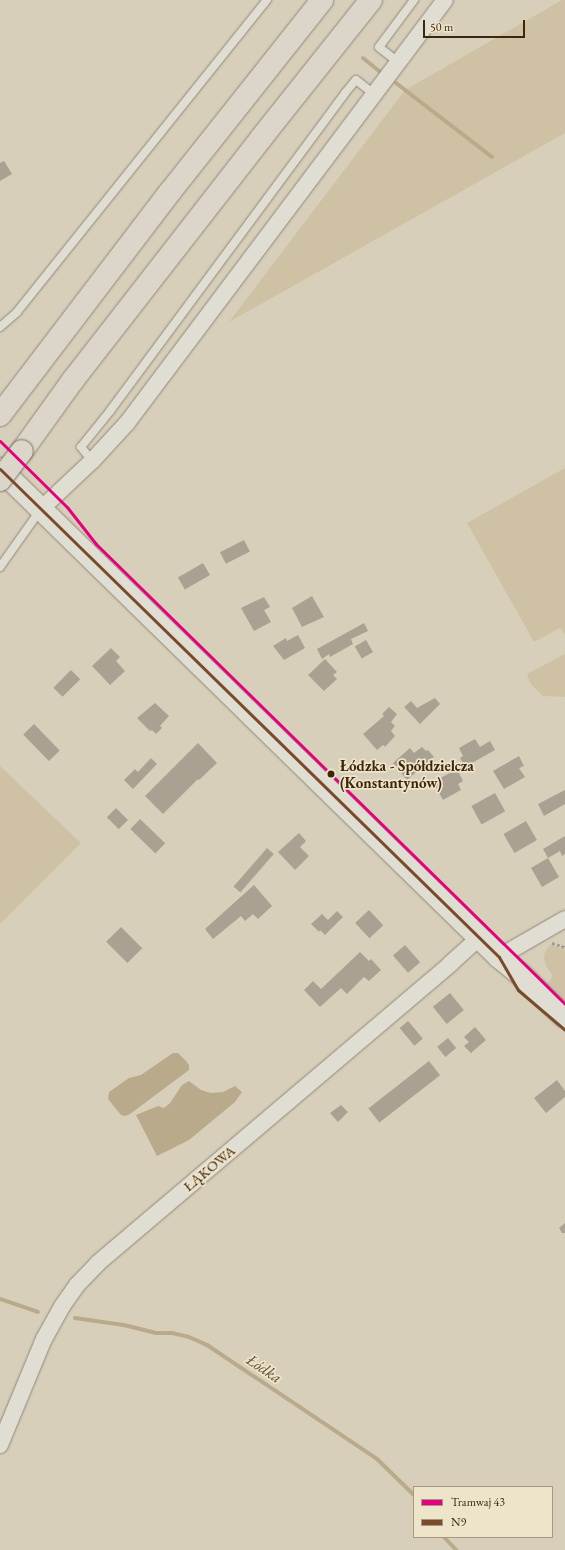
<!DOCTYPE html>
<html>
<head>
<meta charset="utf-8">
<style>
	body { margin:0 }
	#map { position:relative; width:565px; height:1550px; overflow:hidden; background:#d8cfba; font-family:"EB Garamond",serif }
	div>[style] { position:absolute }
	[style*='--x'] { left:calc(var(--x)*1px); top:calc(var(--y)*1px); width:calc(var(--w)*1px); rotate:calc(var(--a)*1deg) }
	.green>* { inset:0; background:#cfc2a4 }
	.water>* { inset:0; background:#b9aa8b }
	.stream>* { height:4px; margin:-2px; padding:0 2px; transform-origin:2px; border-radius:2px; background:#b9aa8b }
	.building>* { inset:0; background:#a9a292; transform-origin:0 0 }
	.path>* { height:2.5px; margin-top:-1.25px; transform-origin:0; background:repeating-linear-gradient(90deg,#a39e93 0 3px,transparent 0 5px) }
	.roads { filter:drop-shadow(0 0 1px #90897a) drop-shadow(0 0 1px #90897a) }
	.lane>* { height:8px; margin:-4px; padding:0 4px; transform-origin:4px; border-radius:4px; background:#e0ddd2 }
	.street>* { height:16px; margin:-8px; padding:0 8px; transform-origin:8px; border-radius:8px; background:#e0ddd2 }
	.secondary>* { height:22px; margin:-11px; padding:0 11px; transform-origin:11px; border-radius:11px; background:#e0ddd2 }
	.highway>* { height:22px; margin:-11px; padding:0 11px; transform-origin:11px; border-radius:11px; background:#dbd6c9 }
	.bridges { filter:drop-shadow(0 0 1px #7a7264) drop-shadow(0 0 1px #7a7264) }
	.highway-bridge>* { height:22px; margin:-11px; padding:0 11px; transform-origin:11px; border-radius:11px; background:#dbd6c9 }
	.bus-1>* { height:3px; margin:-1.5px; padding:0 1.5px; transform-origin:1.5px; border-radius:1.5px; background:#7a4b2a }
	.tram-1>* { height:3px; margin:-1.5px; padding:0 1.5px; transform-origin:1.5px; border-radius:1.5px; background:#e5007d }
	.dots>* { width:11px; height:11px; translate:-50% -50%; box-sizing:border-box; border:2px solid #eee4ca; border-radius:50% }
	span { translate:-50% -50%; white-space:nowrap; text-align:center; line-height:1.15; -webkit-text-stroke:3.5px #eee4ca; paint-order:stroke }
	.stop-label { font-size:15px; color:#3c260e; font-weight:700 }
	.left { translate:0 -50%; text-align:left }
	.street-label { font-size:15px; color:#3c260e }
	.water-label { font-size:16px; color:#5e492e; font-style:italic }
	.legend { position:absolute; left:413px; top:1486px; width:140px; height:52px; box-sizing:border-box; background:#eee4ca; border:1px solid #a7987f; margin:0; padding:5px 7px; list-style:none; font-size:12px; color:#3c260e }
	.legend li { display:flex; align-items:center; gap:8px; height:20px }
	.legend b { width:20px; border:1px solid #a7987f }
	.scale { position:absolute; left:423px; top:20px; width:102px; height:18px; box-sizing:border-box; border:2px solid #3c260e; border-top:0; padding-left:5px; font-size:12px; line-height:14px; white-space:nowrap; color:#3c260e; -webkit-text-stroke:3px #eee4ca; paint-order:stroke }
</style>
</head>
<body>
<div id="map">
	<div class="green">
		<div style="clip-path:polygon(562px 0,565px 0,565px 133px,229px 322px,405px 90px)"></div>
		<div style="clip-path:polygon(565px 468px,565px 635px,560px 628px,534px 642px,467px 523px)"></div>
		<div style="clip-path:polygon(565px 654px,565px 697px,543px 696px,530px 683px,527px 674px)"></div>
		<div style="clip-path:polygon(0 766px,81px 843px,0 924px)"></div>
		<div style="clip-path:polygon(550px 944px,565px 950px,565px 999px,548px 983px,553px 976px,546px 966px,544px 959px,545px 952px)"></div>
	</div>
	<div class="water">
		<div style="clip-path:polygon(173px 1053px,178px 1053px,186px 1061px,189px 1065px,189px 1070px,130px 1114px,125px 1116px,121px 1115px,108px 1099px,109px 1092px,129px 1078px,141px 1075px)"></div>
		<div style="clip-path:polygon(189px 1081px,201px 1090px,211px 1093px,223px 1092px,235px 1086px,242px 1092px,235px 1102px,189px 1140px,157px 1156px,136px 1115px,158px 1106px,164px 1108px,170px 1103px,182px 1085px)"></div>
	</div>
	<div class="stream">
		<div style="--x:363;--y:58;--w:21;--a:39"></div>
		<div style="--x:396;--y:83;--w:121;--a:37.6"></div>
		<div style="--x:0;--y:1299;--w:40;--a:18.9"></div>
		<div style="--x:75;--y:1318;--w:49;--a:8.1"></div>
		<div style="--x:124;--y:1325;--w:33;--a:14"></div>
		<div style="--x:156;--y:1333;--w:16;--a:0"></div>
		<div style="--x:172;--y:1333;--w:17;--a:13"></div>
		<div style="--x:189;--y:1337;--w:20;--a:24"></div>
		<div style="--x:207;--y:1345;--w:205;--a:33.8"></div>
		<div style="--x:377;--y:1459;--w:52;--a:44.2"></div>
		<div style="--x:444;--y:1537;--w:18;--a:47"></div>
	</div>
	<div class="building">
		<div style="clip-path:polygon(4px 161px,12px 174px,0 181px,0 163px)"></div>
		<div style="left:244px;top:540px;width:13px;height:27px;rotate:63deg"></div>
		<div style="left:203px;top:563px;width:14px;height:29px;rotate:60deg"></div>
		<div style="clip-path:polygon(312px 596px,324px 617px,302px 627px,292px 608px)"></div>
		<div style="clip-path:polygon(264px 597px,270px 607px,264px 610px,271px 622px,254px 631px,241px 608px)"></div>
		<div style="clip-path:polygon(364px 623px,368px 631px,351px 639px,353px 644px,330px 657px,329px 654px,322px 659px,317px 649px)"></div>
		<div style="clip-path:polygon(298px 635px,305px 648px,284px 660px,273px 646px,286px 638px,287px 641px)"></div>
		<div style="left:366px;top:640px;width:14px;height:13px;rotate:60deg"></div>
		<div style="clip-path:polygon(111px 648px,120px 657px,116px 661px,125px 671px,110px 685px,92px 666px)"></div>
		<div style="clip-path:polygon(325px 659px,337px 672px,333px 675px,337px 679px,324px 691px,308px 675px)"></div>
		<div style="left:71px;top:670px;width:13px;height:25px;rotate:45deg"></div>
		<div style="clip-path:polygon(435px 698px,440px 704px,420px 724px,404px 707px,411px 701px,417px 708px)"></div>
		<div style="clip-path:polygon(155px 703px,169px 716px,160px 726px,162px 728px,156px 734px,152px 730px,150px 731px,137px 718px)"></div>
		<div style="clip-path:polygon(389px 707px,397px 714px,391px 722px,395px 726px,391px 731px,395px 736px,385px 747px,383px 745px,377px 750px,363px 734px,384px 716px,382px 714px)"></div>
		<div style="left:34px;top:724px;width:37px;height:15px;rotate:46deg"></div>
		<div style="clip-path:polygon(475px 739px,480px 747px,490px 741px,495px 750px,465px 767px,460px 758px,463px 756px,459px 748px)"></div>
		<div style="clip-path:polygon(198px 743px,217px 763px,199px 780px,198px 779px,163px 814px,145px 796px)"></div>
		<div style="clip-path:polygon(422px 747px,426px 751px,428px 750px,434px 757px,407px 780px,393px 763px,410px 748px,414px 753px)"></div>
		<div style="clip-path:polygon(519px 756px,524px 766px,519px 768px,525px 777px,504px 789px,493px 771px)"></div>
		<div style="clip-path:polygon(151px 758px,157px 764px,133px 789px,124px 780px,135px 769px,138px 772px)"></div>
		<div style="clip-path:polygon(457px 769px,463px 781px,458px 784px,461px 790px,443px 800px,433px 782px)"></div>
		<div style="clip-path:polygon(565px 790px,565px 804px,544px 816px,538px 804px)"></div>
		<div style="left:495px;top:793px;width:21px;height:27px;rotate:61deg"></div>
		<div style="left:116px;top:808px;width:17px;height:13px;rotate:45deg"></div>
		<div style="left:140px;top:819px;width:35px;height:14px;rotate:44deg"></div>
		<div style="left:526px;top:821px;width:22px;height:26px;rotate:60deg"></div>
		<div style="clip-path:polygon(299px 833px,306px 841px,300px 847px,309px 856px,295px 870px,278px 852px)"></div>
		<div style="clip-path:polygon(565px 836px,565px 854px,562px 856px,560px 851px,548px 858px,559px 877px,542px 887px,531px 868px,548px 858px,543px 849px)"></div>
		<div style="left:267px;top:848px;width:9px;height:51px;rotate:41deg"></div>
		<div style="clip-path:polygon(254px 885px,272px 906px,258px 919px,253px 914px,245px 921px,241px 916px,213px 939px,205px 929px)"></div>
		<div style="left:369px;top:910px;width:21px;height:19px;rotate:47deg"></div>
		<div style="clip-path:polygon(337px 911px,343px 917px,325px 935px,320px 930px,319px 932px,311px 924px,322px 914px,328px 920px)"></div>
		<div style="left:121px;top:927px;width:30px;height:21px;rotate:45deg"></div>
		<div style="left:405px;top:945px;width:23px;height:16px;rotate:49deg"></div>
		<div style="clip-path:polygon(360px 952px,369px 961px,371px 959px,381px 970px,369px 981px,364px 977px,347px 994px,341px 988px,320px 1007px,304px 990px,313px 981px,321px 989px)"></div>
		<div style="left:450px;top:993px;width:22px;height:22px;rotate:51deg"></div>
		<div style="left:408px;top:1021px;width:23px;height:11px;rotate:50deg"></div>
		<div style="clip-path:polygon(475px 1027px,486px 1040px,471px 1053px,464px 1046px,469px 1042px,464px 1037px)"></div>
		<div style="left:448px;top:1038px;width:13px;height:14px;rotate:51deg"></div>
		<div style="left:429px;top:1061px;width:18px;height:77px;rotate:52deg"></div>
		<div style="clip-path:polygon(557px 1080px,565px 1091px,565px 1097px,546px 1113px,534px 1098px)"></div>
		<div style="clip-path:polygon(341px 1105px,348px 1112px,338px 1122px,330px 1113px)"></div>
		<div style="clip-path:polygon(565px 1223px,565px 1233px,562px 1233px,559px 1228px)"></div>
	</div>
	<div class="path">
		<div style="--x:552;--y:943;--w:14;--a:17"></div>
	</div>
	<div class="roads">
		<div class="lane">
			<div style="--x:398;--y:62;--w:24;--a:-142"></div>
			<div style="--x:379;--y:47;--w:59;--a:-53.3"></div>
			<div style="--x:0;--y:327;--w:23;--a:-41"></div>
			<div style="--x:17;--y:312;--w:400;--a:-51.3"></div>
			<div style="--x:92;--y:461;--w:18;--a:-128"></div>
			<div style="--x:81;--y:447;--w:46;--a:-51.1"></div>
			<div style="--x:110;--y:411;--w:395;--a:-53.5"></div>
			<div style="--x:345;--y:93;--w:17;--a:-50"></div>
			<div style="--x:356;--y:80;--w:23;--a:38"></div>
			<div style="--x:0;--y:567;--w:71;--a:-54.7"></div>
		</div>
		<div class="street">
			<div style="--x:41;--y:509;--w:70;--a:-43.3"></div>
			<div style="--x:92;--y:461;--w:52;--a:-47.4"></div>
			<div style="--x:127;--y:423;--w:529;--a:-53.07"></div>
			<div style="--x:499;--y:957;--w:76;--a:-29.9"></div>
			<div style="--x:0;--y:1445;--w:115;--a:-67.5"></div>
			<div style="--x:44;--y:1339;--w:39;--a:-61"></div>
			<div style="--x:63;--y:1305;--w:24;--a:-55"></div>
			<div style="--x:77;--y:1285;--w:30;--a:-46"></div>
			<div style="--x:98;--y:1263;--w:462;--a:-40.3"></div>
			<div style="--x:450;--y:964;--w:39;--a:-42"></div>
		</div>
		<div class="secondary">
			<div style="--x:0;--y:469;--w:698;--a:44.36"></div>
			<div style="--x:499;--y:957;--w:27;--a:39"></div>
			<div style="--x:520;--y:974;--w:62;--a:43.7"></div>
		</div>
		<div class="highway">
			<div style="--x:0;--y:415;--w:280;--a:-52.7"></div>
			<div style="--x:170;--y:192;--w:245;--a:-51.6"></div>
			<div style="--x:22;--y:451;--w:87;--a:-54.3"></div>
			<div style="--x:73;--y:380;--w:308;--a:-52.1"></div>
			<div style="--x:262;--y:137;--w:175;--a:-51.5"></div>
		</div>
	</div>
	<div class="bridges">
		<div class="highway-bridge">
			<div style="--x:0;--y:480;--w:36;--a:-53"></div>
		</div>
	</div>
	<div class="bus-1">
		<div style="--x:0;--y:469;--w:698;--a:44.36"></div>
		<div style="--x:499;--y:957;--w:38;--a:60"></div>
		<div style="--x:518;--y:990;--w:62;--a:40.4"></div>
	</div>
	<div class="tram-1">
		<div style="--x:0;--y:441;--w:94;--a:44.6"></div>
		<div style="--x:67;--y:507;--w:47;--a:51.9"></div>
		<div style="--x:96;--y:544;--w:657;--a:44.44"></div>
	</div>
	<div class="dots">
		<div style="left:331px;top:774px;background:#3c260e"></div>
	</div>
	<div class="stop-label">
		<span class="left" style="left:340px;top:774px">Łódzka - Spółdzielcza<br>(Konstantynów)</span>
	</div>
	<div class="street-label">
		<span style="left:209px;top:1168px;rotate:-40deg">ŁĄKOWA</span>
	</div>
	<div class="water-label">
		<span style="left:264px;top:1369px;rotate:34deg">Łódka</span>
	</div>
	<ul class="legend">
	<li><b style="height:5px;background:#e5007d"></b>Tramwaj 43</li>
	<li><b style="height:5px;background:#7a4b2a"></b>N9</li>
	</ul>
	<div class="scale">50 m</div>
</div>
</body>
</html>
